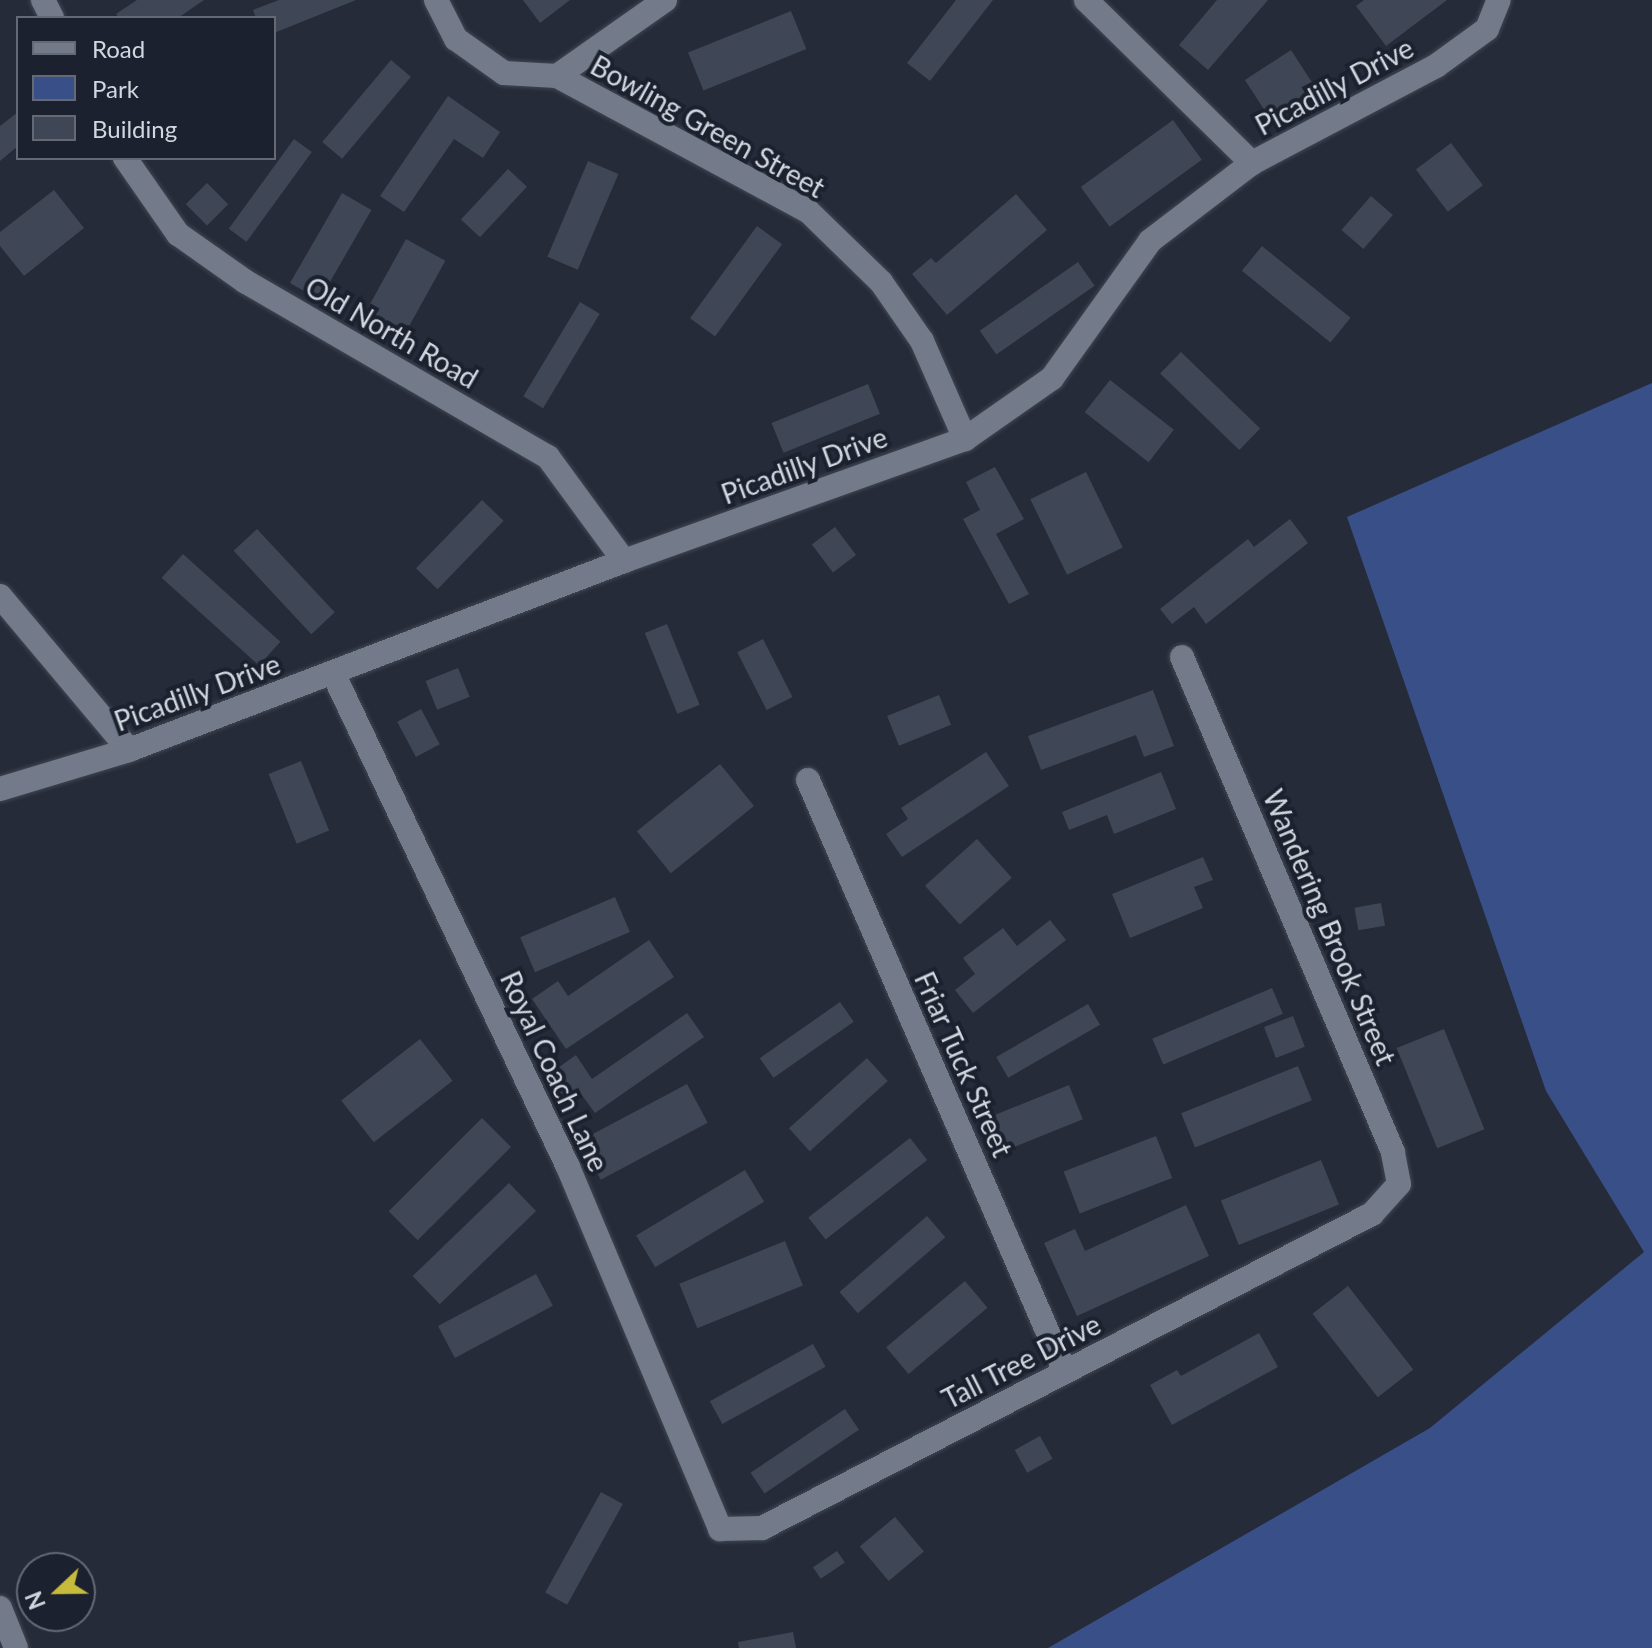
<!DOCTYPE html>
<html>
<head>
<meta charset="utf-8">
<style>
	body { margin:0 }
	#map { position:relative; width:1652px; height:1648px; overflow:hidden; background:#252b39; font-family:Lato,sans-serif }
	div>[style] { position:absolute }
	[style*='--x'] { left:calc(var(--x)*1px); top:calc(var(--y)*1px); width:calc(var(--w)*1px); rotate:calc(var(--a)*1deg) }
	.green>* { inset:0; background:#394f87 }
	.building>* { inset:0; background:#3f4655; transform-origin:0 0 }
	.roads { filter:drop-shadow(0 0 2px #414652) drop-shadow(0 0 2px #414652) }
	.minor>* { height:24px; margin:-12px; padding:0 12px; transform-origin:12px; border-radius:12px; background:#737b8b }
	span { translate:-50% -50%; white-space:nowrap; text-align:center; line-height:1.15; -webkit-text-stroke:8px #1b212e; paint-order:stroke }
	.street-label { font-size:28px; color:#d2d6df }
	.legend { position:absolute; left:16px; top:16px; width:260px; height:144px; box-sizing:border-box; background:#1b212e; border:2px solid #646975; margin:0; padding:10px 14px; list-style:none; font-size:24px; color:#d2d6df }
	.legend li { display:flex; align-items:center; gap:16px; height:40px }
	.legend b { width:40px; border:2px solid #646975 }
	.north { position:absolute; left:16px; top:1552px; width:80px; height:80px; box-sizing:border-box; background:#1b212e; border:2px solid #646975; border-radius:50%; rotate:248deg; font-size:22px; font-weight:700; line-height:32px; text-align:center; color:#d2d6df }
	.north::after { content:''; display:block; margin:auto; width:28px; height:36px; background:#c7bb3c; clip-path:polygon(50% 0,100% 100%,50% 72%,0 100%) }
</style>
</head>
<body>
<div id="map">
	<div class="green">
		<div style="clip-path:polygon(1652px 383px,1652px 1648px,1048px 1648px,1430px 1428px,1644px 1252px,1546px 1091px,1347px 517px)"></div>
	</div>
	<div class="building">
		<div style="clip-path:polygon(137px 0,204px 0,178px 18px,119px 18px,116px 14px)"></div>
		<div style="clip-path:polygon(279px 0,356px 0,274px 33px,274px 18px,256px 18px,253px 10px)"></div>
		<div style="clip-path:polygon(523px 0,570px 0,540px 23px)"></div>
		<div style="clip-path:polygon(956px 0,993px 0,930px 81px,907px 63px)"></div>
		<div style="clip-path:polygon(1217px 0,1268px 0,1208px 70px,1179px 45px)"></div>
		<div style="clip-path:polygon(1364px 0,1447px 0,1386px 46px,1356px 6px)"></div>
		<div style="left:791px;top:11px;width:41px;height:111px;rotate:68deg"></div>
		<div style="left:1291px;top:50px;width:45px;height:55px;rotate:57deg"></div>
		<div style="left:391px;top:60px;width:26px;height:107px;rotate:40deg"></div>
		<div style="clip-path:polygon(448px 96px,500px 132px,483px 158px,454px 139px,404px 212px,380px 196px)"></div>
		<div style="clip-path:polygon(18px 112px,18px 146px,0 161px,0 126px)"></div>
		<div style="left:1173px;top:120px;width:49px;height:114px;rotate:54deg"></div>
		<div style="left:294px;top:139px;width:22px;height:111px;rotate:36deg"></div>
		<div style="left:1451px;top:143px;width:53px;height:44px;rotate:53deg"></div>
		<div style="left:588px;top:161px;width:33px;height:104px;rotate:23deg"></div>
		<div style="left:508px;top:169px;width:26px;height:69px;rotate:43deg"></div>
		<div style="left:207px;top:183px;width:30px;height:30px;rotate:45deg"></div>
		<div style="clip-path:polygon(54px 190px,84px 228px,24px 276px,0 246px,0 232px)"></div>
		<div style="left:342px;top:193px;width:34px;height:104px;rotate:30deg"></div>
		<div style="clip-path:polygon(1016px 194px,1047px 230px,947px 315px,912px 274px,931px 258px,936px 263px)"></div>
		<div style="left:1371px;top:196px;width:29px;height:45px;rotate:41deg"></div>
		<div style="left:757px;top:226px;width:31px;height:114px;rotate:36deg"></div>
		<div style="left:406px;top:239px;width:45px;height:84px;rotate:29deg"></div>
		<div style="left:1262px;top:246px;width:114px;height:32px;rotate:39deg"></div>
		<div style="left:1078px;top:262px;width:29px;height:120px;rotate:55deg"></div>
		<div style="left:580px;top:302px;width:23px;height:110px;rotate:31deg"></div>
		<div style="left:1181px;top:352px;width:110px;height:30px;rotate:44deg"></div>
		<div style="left:1110px;top:380px;width:81px;height:41px;rotate:38deg"></div>
		<div style="left:868px;top:384px;width:32px;height:104px;rotate:68deg"></div>
		<div style="clip-path:polygon(995px 467px,1024px 519px,996px 534px,1029px 594px,1009px 604px,963px 519px,980px 510px,966px 482px)"></div>
		<div style="left:1086px;top:472px;width:84px;height:62px;rotate:64deg"></div>
		<div style="left:482px;top:500px;width:30px;height:95px;rotate:44deg"></div>
		<div style="clip-path:polygon(1290px 519px,1308px 543px,1206px 624px,1194px 607px,1172px 624px,1160px 609px,1248px 539px,1254px 547px)"></div>
		<div style="left:835px;top:527px;width:35px;height:29px;rotate:53deg"></div>
		<div style="left:257px;top:529px;width:114px;height:32px;rotate:47deg"></div>
		<div style="left:183px;top:554px;width:131px;height:32px;rotate:42deg"></div>
		<div style="left:667px;top:624px;width:87px;height:24px;rotate:68deg"></div>
		<div style="left:763px;top:639px;width:65px;height:29px;rotate:63deg"></div>
		<div style="left:458px;top:668px;width:31px;height:35px;rotate:68deg"></div>
		<div style="clip-path:polygon(1153px 690px,1174px 746px,1144px 757px,1136px 735px,1041px 770px,1028px 736px)"></div>
		<div style="left:939px;top:695px;width:32px;height:56px;rotate:68deg"></div>
		<div style="left:421px;top:709px;width:40px;height:27px;rotate:62deg"></div>
		<div style="clip-path:polygon(986px 752px,1009px 786px,902px 857px,886px 834px,908px 819px,901px 808px)"></div>
		<div style="left:301px;top:761px;width:75px;height:35px;rotate:68deg"></div>
		<div style="left:720px;top:764px;width:54px;height:107px;rotate:51deg"></div>
		<div style="clip-path:polygon(1161px 772px,1176px 809px,1114px 834px,1107px 815px,1069px 830px,1062px 812px)"></div>
		<div style="left:977px;top:839px;width:52px;height:70px;rotate:48deg"></div>
		<div style="clip-path:polygon(1203px 857px,1213px 880px,1194px 887px,1203px 908px,1130px 938px,1112px 894px)"></div>
		<div style="left:615px;top:897px;width:38px;height:103px;rotate:67deg"></div>
		<div style="left:1381px;top:903px;width:23px;height:27px;rotate:80deg"></div>
		<div style="clip-path:polygon(1050px 920px,1066px 940px,973px 1013px,955px 990px,975px 974px,963px 958px,1003px 928px,1017px 946px)"></div>
		<div style="clip-path:polygon(649px 940px,674px 977px,566px 1049px,532px 999px,558px 981px,568px 996px)"></div>
		<div style="left:1272px;top:988px;width:28px;height:130px;rotate:67deg"></div>
		<div style="left:840px;top:1002px;width:24px;height:98px;rotate:55deg"></div>
		<div style="left:1088px;top:1004px;width:24px;height:106px;rotate:60deg"></div>
		<div style="clip-path:polygon(687px 1013px,704px 1037px,595px 1113px,581px 1094px,568px 1103px,548px 1075px,576px 1055px,592px 1079px)"></div>
		<div style="left:1293px;top:1016px;width:33px;height:31px;rotate:69deg"></div>
		<div style="left:1444px;top:1029px;width:108px;height:51px;rotate:68deg"></div>
		<div style="left:420px;top:1039px;width:53px;height:100px;rotate:52deg"></div>
		<div style="left:867px;top:1058px;width:31px;height:105px;rotate:48deg"></div>
		<div style="left:1298px;top:1066px;width:37px;height:126px;rotate:68deg"></div>
		<div style="left:687px;top:1084px;width:44px;height:121px;rotate:62deg"></div>
		<div style="left:1069px;top:1085px;width:37px;height:86px;rotate:68deg"></div>
		<div style="left:482px;top:1118px;width:41px;height:132px;rotate:45deg"></div>
		<div style="left:1156px;top:1136px;width:45px;height:99px;rotate:69deg"></div>
		<div style="left:910px;top:1138px;width:28px;height:129px;rotate:52deg"></div>
		<div style="left:1321px;top:1160px;width:48px;height:108px;rotate:68deg"></div>
		<div style="left:745px;top:1170px;width:37px;height:127px;rotate:59deg"></div>
		<div style="left:509px;top:1183px;width:39px;height:134px;rotate:46deg"></div>
		<div style="clip-path:polygon(1186px 1205px,1209px 1256px,1077px 1316px,1044px 1243px,1075px 1229px,1085px 1251px)"></div>
		<div style="left:927px;top:1216px;width:28px;height:116px;rotate:49deg"></div>
		<div style="left:785px;top:1241px;width:48px;height:114px;rotate:68deg"></div>
		<div style="left:536px;top:1274px;width:36px;height:111px;rotate:62deg"></div>
		<div style="left:965px;top:1281px;width:35px;height:103px;rotate:50deg"></div>
		<div style="left:1348px;top:1286px;width:106px;height:45px;rotate:52deg"></div>
		<div style="clip-path:polygon(1259px 1333px,1278px 1367px,1172px 1425px,1150px 1385px,1177px 1370px,1181px 1376px)"></div>
		<div style="left:813px;top:1344px;width:26px;height:118px;rotate:61deg"></div>
		<div style="left:845px;top:1409px;width:25px;height:114px;rotate:56deg"></div>
		<div style="left:1040px;top:1436px;width:26px;height:29px;rotate:61deg"></div>
		<div style="left:601px;top:1492px;width:25px;height:115px;rotate:29deg"></div>
		<div style="left:895px;top:1517px;width:45px;height:46px;rotate:50deg"></div>
		<div style="left:837px;top:1551px;width:14px;height:29px;rotate:56deg"></div>
		<div style="clip-path:polygon(793px 1632px,796px 1648px,739px 1648px,738px 1642px)"></div>
	</div>
	<div class="roads">
		<div class="minor">
			<div style="--x:43;--y:0;--w:20;--a:63"></div>
			<div style="--x:436;--y:0;--w:44;--a:62.9"></div>
			<div style="--x:456;--y:39;--w:59;--a:35.3"></div>
			<div style="--x:504;--y:73;--w:53;--a:3.2"></div>
			<div style="--x:557;--y:76;--w:285;--a:28.3"></div>
			<div style="--x:808;--y:211;--w:102;--a:44.2"></div>
			<div style="--x:881;--y:282;--w:72;--a:55.2"></div>
			<div style="--x:922;--y:341;--w:107;--a:66.3"></div>
			<div style="--x:1086;--y:0;--w:233;--a:44.5"></div>
			<div style="--x:557;--y:76;--w:132;--a:-35.1"></div>
			<div style="--x:125;--y:158;--w:93;--a:55.1"></div>
			<div style="--x:178;--y:234;--w:83;--a:35.2"></div>
			<div style="--x:246;--y:282;--w:349;--a:30.1"></div>
			<div style="--x:548;--y:457;--w:129;--a:53.8"></div>
			<div style="--x:0;--y:596;--w:201;--a:50"></div>
			<div style="--x:333;--y:673;--w:547;--a:64.56"></div>
			<div style="--x:568;--y:1167;--w:393;--a:67.2"></div>
			<div style="--x:720;--y:1529;--w:42;--a:-1.4"></div>
			<div style="--x:762;--y:1528;--w:686;--a:-27.24"></div>
			<div style="--x:1372;--y:1214;--w:40;--a:-48"></div>
			<div style="--x:1399;--y:1184;--w:33;--a:-101"></div>
			<div style="--x:1393;--y:1152;--w:538;--a:-113.09"></div>
			<div style="--x:808;--y:780;--w:645;--a:66.53"></div>
			<div style="--x:0;--y:789;--w:135;--a:-16.8"></div>
			<div style="--x:129;--y:750;--w:530;--a:-20.9"></div>
			<div style="--x:624;--y:561;--w:362;--a:-19.7"></div>
			<div style="--x:965;--y:439;--w:106;--a:-35"></div>
			<div style="--x:1052;--y:378;--w:168;--a:-54.4"></div>
			<div style="--x:1150;--y:241;--w:128;--a:-37.4"></div>
			<div style="--x:1252;--y:163;--w:208;--a:-27.8"></div>
			<div style="--x:1436;--y:66;--w:63;--a:-36"></div>
			<div style="--x:1487;--y:29;--w:31;--a:-68"></div>
			<div style="--x:0;--y:1608;--w:43;--a:68.2"></div>
		</div>
	</div>
	<div class="street-label">
		<span style="left:1334px;top:86px;rotate:-28deg">Picadilly Drive</span>
		<span style="left:708px;top:126px;rotate:29deg">Bowling Green Street</span>
		<span style="left:392px;top:332px;rotate:30deg">Old North Road</span>
		<span style="left:804px;top:465px;rotate:-20deg">Picadilly Drive</span>
		<span style="left:197px;top:692px;rotate:-20deg">Picadilly Drive</span>
		<span style="left:1330px;top:927px;rotate:67deg">Wandering Brook Street</span>
		<span style="left:964px;top:1064px;rotate:66deg">Friar Tuck Street</span>
		<span style="left:555px;top:1071px;rotate:65deg">Royal Coach Lane</span>
		<span style="left:1021px;top:1361px;rotate:-27deg">Tall Tree Drive</span>
	</div>
	<ul class="legend">
	<li><b style="height:10px;background:#737b8b"></b>Road</li>
	<li><b style="height:22px;background:#394f87"></b>Park</li>
	<li><b style="height:22px;background:#3f4655"></b>Building</li>
	</ul>
	<div class="north">N</div>
</div>
</body>
</html>
